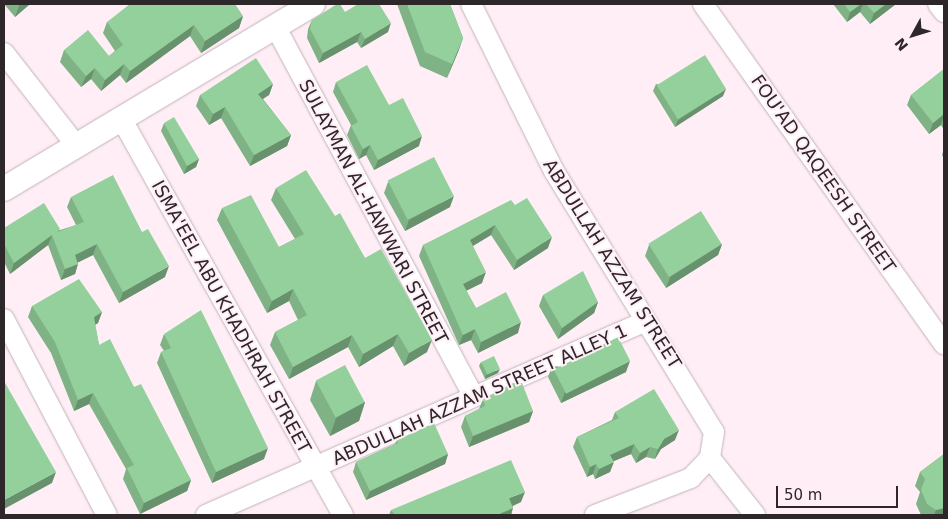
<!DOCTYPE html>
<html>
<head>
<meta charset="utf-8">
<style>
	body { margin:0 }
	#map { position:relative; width:948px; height:519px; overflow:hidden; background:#ffeef6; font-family:"DejaVu Sans",sans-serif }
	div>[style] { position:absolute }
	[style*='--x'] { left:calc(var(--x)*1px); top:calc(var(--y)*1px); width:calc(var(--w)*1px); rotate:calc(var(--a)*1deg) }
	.roads { filter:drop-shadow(0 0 1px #c2b2b9) drop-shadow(0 0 1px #c2b2b9) }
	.minor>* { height:20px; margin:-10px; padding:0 10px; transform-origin:10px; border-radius:10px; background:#fff }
	.tertiary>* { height:24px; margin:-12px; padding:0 12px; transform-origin:12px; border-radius:12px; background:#fff }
	.wall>* { inset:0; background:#7fb386 }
	.shaded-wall>* { inset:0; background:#68926d }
	.building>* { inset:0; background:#94d09c; transform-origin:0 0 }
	span { translate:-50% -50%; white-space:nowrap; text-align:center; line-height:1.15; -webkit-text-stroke:4px #ffeef6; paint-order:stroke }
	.street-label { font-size:18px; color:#2d272a }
	.frame { position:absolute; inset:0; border:5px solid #2d272a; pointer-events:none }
	.north { position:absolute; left:888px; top:10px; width:50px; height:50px; -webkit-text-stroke:4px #ffeef6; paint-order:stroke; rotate:231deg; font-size:14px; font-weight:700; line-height:20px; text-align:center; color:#2d272a }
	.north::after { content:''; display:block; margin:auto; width:18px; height:22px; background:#2d272a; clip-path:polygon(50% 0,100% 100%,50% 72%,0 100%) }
	.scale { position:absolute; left:776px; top:486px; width:122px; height:22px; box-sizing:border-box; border:2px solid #2d272a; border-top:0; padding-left:6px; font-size:15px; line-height:18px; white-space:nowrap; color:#2d272a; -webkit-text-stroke:4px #ffeef6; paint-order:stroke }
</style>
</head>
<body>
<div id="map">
	<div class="roads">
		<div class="minor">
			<div style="--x:471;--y:4;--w:186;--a:63.6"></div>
			<div style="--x:554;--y:171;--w:306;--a:58.5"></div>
			<div style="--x:714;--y:432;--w:26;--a:99"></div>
			<div style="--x:710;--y:458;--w:28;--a:134"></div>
			<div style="--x:691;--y:478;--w:103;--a:158.9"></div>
			<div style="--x:703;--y:4;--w:417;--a:54.7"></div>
			<div style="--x:938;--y:4;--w:10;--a:53"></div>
			<div style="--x:275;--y:26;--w:420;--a:61.8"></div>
			<div style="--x:4;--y:53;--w:117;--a:52"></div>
			<div style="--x:121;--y:118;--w:455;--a:60.8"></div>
			<div style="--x:4;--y:319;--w:221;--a:62.3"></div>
			<div style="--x:710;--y:458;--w:73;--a:51.7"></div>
			<div style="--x:206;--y:515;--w:480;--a:-23.8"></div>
		</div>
		<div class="tertiary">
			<div style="--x:4;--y:189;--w:360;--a:-30.9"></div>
		</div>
	</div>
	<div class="wall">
		<div style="clip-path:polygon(4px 4px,30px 4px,15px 17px)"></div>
		<div style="clip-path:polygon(397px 4px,450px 4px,463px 38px,458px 52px,447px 78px,420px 66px)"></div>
		<div style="clip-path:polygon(833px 4px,896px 4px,870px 24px,860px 12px,847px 22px)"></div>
		<div style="clip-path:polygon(345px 12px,388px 32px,361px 48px,357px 42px,319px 63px,307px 38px,308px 29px,312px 20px)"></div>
		<div style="clip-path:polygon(243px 16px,239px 28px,201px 53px,190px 36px,126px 83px,120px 75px,101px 91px,91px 79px,81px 87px,60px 62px,64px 50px,109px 56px,115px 51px,103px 33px,107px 22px)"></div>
		<div style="clip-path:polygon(944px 69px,944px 130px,941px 125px,929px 134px,907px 105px,911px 95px)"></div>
		<div style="clip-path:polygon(336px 82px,389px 105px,419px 146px,374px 170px,366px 155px,359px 159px,347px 135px,351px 125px,333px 92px)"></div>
		<div style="clip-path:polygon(273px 84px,269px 95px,263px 99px,291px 135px,287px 146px,250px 166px,221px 118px,209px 125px,196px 106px,200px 95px)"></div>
		<div style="clip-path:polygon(656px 84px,723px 96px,675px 127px,653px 91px)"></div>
		<div style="clip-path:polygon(164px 123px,199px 159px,196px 167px,184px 174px,161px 131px)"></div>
		<div style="clip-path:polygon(944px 148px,944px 159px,942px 155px)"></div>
		<div style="clip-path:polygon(388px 182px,450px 207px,405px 231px,384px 193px)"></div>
		<div style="clip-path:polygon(276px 188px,335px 216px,365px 258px,427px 352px,404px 366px,393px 346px,359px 367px,348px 347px,289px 379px,270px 345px,275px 332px,298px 320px,289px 301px,267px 313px,217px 220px,222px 208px,279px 247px,295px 239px,271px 200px)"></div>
		<div style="clip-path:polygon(71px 197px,165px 277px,119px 303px,93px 255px,78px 262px,75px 274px,61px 280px,48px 245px,10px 274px,4px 262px,4px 228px,60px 230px,76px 225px,67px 207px)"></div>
		<div style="clip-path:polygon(515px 205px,548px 248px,514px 270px,491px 235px,473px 246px,482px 283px,466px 291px,476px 308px,518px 333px,478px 353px,471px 340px,459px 345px,419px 256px,423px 245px)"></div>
		<div style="clip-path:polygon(722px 244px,718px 255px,666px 288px,645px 256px,649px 245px)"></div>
		<div style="clip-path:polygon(543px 295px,598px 302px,594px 313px,558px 339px,539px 306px)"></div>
		<div style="clip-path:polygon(32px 306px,102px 312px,98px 323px,95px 325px,99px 345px,134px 387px,191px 480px,187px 491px,140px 514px,123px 479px,126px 469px,89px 404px,74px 411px,51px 353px,28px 317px)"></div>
		<div style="clip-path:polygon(164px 334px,264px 459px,212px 483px,157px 363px,161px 352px,164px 351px,160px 345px)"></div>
		<div style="clip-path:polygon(481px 362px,498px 373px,485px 379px,479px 366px)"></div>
		<div style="clip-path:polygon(552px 366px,626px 372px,561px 403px,548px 377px)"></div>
		<div style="clip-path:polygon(316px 381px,365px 402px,359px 421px,330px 436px,310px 400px)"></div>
		<div style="clip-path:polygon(483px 399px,533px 411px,529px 422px,469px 447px,461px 427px,465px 416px,479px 409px)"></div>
		<div style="clip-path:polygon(615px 412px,675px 440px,661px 449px,655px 459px,646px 457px,636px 463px,631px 454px,613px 461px,610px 472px,595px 479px,593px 474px,587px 477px,573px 447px,577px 437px,612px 420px)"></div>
		<div style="clip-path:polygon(397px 440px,448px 454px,445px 464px,366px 500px,353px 472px,356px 462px,395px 444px)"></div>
		<div style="clip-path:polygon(944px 454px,944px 515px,921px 515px,916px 504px,920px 492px,915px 486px,920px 472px)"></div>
		<div style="clip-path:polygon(521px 502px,513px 506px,511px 515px,389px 515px,391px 510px)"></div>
	</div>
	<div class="shaded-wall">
		<div style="clip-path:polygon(21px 4px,30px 4px,15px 17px,19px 6px)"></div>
		<div style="clip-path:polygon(861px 4px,863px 4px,860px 12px,847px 22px,850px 12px)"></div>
		<div style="clip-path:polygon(886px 4px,896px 4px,870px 24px,874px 13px)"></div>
		<div style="clip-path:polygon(243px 16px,239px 28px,201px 53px,205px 41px)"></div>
		<div style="clip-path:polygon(391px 23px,388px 32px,361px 48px,365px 39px)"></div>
		<div style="clip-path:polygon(194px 25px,190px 36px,126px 83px,130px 71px)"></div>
		<div style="clip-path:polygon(361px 32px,357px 42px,319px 63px,323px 53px)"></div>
		<div style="clip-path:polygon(463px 38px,458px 52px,447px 78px,452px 64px)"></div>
		<div style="clip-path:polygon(124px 64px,120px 75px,101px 91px,105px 80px)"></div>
		<div style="clip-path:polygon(95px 68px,91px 79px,81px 87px,86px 76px)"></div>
		<div style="clip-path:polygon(273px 84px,269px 95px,254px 104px,258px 94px)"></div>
		<div style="clip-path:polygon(726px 89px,723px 96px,675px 127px,678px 120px)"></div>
		<div style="clip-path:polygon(225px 107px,221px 118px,209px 125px,213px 114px)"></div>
		<div style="clip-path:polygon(944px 114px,941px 125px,929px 134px,933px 123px)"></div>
		<div style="clip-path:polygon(291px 135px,287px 146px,250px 166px,254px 155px)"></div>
		<div style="clip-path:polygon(422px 136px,419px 146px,374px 170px,378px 160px)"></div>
		<div style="clip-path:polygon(370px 145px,366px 155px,359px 159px,363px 149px)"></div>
		<div style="clip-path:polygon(199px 159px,196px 167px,184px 174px,187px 166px)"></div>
		<div style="clip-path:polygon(454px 196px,450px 207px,405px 231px,409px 220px)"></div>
		<div style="clip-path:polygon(495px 225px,491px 235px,466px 250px,470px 240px)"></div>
		<div style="clip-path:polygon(52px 235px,48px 245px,10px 274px,14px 263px)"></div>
		<div style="clip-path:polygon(552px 237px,548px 248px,514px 270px,517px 260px)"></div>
		<div style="clip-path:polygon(97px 244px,93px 255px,71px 266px,75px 255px)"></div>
		<div style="clip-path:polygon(722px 244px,718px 255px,666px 288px,670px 277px)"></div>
		<div style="clip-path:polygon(78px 264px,75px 274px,61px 280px,65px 269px)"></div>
		<div style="clip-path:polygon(169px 266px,165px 277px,119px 303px,123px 292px)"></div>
		<div style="clip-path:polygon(486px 272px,482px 283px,459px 294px,463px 284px)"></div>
		<div style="clip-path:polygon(293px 289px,289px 301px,267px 313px,272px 301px)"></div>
		<div style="clip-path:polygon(598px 302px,594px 313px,558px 339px,562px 328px)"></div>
		<div style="clip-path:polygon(102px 312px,98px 323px,90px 328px,94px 317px)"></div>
		<div style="clip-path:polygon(521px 322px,518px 333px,478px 353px,481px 342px)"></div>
		<div style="clip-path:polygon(475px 329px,471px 340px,459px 345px,463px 335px)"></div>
		<div style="clip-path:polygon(398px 334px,393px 346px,359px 367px,363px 354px)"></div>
		<div style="clip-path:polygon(352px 335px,348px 347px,289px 379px,293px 367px)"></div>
		<div style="clip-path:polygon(432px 340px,427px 352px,404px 366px,409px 353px)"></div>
		<div style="clip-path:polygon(630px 361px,626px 372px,561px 403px,565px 392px)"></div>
		<div style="clip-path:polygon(500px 369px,498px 373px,485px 379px,486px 375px)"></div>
		<div style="clip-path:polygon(93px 393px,89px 404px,74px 411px,78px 400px)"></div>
		<div style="clip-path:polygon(365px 402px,359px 421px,330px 436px,336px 418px)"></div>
		<div style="clip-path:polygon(533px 411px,529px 422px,469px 447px,473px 436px)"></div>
		<div style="clip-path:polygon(679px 430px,675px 440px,661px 449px,655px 459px,658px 449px,664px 439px)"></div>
		<div style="clip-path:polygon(634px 444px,631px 454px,607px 464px,610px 455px)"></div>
		<div style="clip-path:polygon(650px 447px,646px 457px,636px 463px,640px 453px)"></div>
		<div style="clip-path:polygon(268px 448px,264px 459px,212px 483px,216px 472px)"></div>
		<div style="clip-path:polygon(448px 454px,445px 464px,366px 500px,370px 491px)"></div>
		<div style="clip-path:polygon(614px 462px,610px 472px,595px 479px,599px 469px)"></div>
		<div style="clip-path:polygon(596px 464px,593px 474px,587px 477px,590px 467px)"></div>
		<div style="clip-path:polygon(56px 472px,52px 483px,4px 509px,4px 500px)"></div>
		<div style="clip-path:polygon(191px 480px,187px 491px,140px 514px,144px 503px)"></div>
		<div style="clip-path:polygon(525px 492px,521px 502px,505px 509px,509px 498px)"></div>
		<div style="clip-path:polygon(513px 508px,511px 515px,497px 515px)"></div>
		<div style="clip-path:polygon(944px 508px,943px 515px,934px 515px,936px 510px)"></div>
	</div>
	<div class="building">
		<div style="clip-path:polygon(130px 4px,235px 4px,243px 16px,205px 41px,194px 25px,130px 71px,124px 64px,105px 80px,95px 68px,86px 76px,64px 50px,88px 30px,109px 56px,123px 45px,107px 22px)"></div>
		<div style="clip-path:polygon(337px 4px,340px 4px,345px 12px,358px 4px,379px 4px,391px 23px,365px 39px,361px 32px,323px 53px,310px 29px,312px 20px)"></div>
		<div style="clip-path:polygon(407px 4px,450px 4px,463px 38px,452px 64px,425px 52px)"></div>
		<div style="clip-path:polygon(844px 4px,861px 4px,850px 12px)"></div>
		<div style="clip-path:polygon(866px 4px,886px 4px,874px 13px)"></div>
		<div style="left:705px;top:55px;width:40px;height:57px;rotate:58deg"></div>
		<div style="clip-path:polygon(256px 58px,273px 84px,258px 94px,291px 135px,254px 155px,225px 107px,213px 114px,200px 95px)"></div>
		<div style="clip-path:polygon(367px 65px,389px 105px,403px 98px,422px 136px,378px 160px,370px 145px,363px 149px,351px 126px,358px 122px,336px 82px)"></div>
		<div style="clip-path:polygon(944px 69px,944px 114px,933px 123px,911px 95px)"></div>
		<div style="clip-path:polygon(174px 117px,199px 159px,187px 166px,164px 123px)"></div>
		<div style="left:434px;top:157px;width:44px;height:52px;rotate:63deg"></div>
		<div style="clip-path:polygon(306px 170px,335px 216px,340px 213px,365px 258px,381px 249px,432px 340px,409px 353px,398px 334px,363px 354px,352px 335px,293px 367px,275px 332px,307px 315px,293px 289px,272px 301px,222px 208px,251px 195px,279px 247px,304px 234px,276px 188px)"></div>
		<div style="clip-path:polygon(113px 175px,142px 232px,148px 229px,169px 266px,123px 292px,97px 244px,75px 255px,78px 264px,65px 269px,52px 235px,14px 263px,4px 244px,4px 228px,44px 203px,60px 229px,57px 232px,84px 222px,71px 197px)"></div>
		<div style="clip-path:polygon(527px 198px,552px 237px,517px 260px,495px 225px,470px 240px,486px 272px,463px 284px,476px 308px,506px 292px,521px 322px,481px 342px,475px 329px,463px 335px,423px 245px,511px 200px,515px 205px)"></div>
		<div style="left:701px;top:211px;width:39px;height:62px;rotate:58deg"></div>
		<div style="clip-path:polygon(583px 271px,598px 302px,562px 328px,543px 295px)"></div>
		<div style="clip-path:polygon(79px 279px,102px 312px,94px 317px,99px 345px,110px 339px,134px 387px,141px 384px,191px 480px,144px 503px,127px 468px,134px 465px,93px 393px,78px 400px,55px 342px,32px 306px)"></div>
		<div style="clip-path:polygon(201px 310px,268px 448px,216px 472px,161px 352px,171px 348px,164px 334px)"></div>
		<div style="left:618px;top:337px;width:27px;height:72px;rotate:63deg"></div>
		<div style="left:494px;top:356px;width:14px;height:14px;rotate:65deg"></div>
		<div style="left:345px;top:365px;width:42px;height:33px;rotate:62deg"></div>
		<div style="clip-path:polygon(4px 381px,56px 472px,4px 500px)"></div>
		<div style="clip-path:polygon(513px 383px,522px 383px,533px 411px,473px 436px,465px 416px,485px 406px,483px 399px)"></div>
		<div style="clip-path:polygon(654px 389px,679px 430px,664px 439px,658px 449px,650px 447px,640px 453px,634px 444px,610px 455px,614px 462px,599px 469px,596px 464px,590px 467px,577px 437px,619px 418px,615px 412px)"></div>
		<div style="clip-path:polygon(434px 423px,448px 454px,370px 491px,356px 462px,398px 443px,397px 440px)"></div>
		<div style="clip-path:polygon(944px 454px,944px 508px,936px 510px,927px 504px,921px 490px,925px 479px,920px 472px)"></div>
		<div style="clip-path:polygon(511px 460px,525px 492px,509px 498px,513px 508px,497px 515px,395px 515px,391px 510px)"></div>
	</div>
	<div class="street-label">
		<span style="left:823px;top:174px;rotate:55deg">FOU'AD QAQEESH STREET</span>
		<span style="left:373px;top:212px;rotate:62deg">SULAYMAN AL-HAWWARI STREET</span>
		<span style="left:612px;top:264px;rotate:58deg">ABDULLAH AZZAM STREET</span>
		<span style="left:231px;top:317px;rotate:61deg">ISMA'EEL ABU KHADHRAH STREET</span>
		<span style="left:480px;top:395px;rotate:-24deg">ABDULLAH AZZAM STREET ALLEY 1</span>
	</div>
	<div class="frame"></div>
	<div class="north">N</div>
	<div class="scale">50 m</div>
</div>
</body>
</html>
